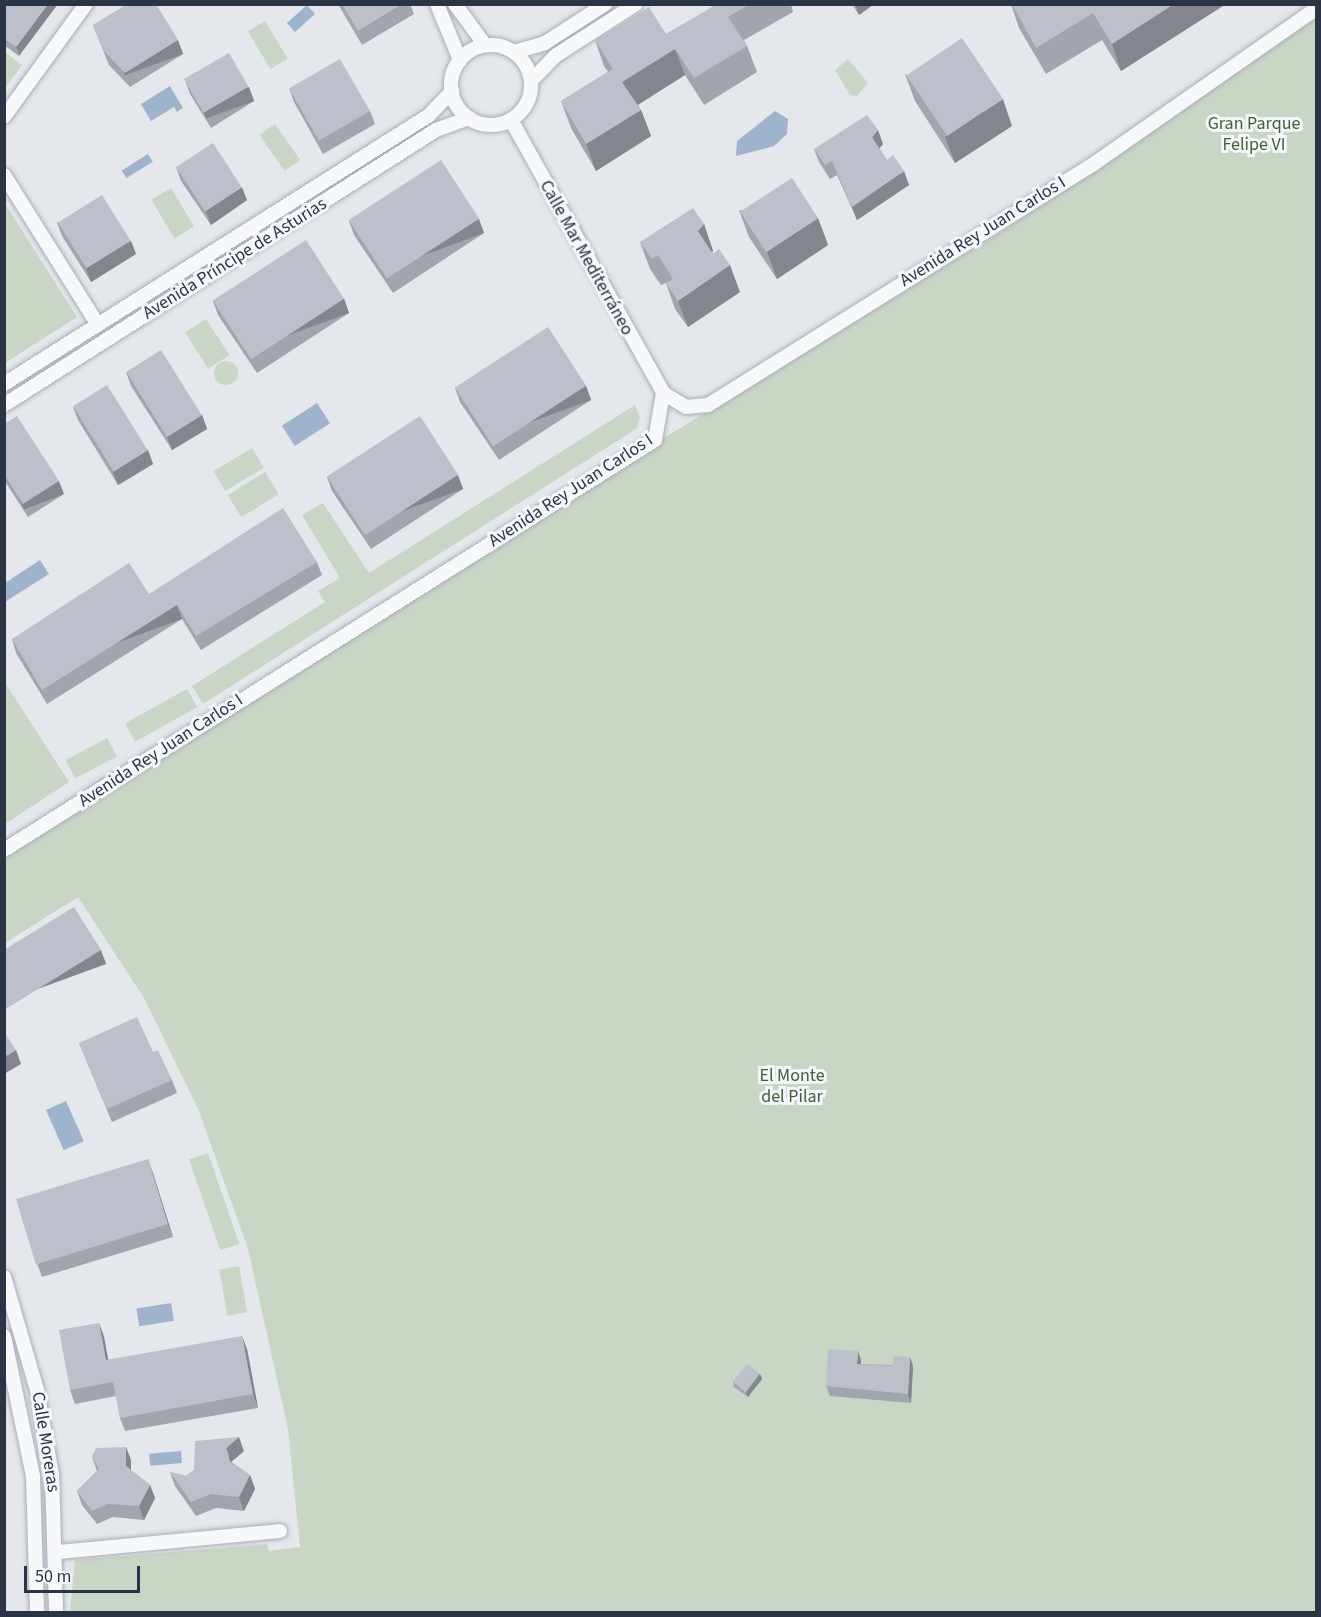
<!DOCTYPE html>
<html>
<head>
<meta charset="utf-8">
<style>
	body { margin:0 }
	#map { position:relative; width:1321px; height:1617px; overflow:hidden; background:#e4e7ec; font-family:"Source Sans 3",sans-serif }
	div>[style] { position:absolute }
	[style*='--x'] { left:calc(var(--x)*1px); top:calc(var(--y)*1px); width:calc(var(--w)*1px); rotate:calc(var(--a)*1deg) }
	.green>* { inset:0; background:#c9d6c5; transform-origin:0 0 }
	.round { border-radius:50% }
	.water>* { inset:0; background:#9fb4cc; transform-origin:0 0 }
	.roads { filter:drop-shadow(0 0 2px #a9aeb7) drop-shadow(0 0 2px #a9aeb7) }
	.minor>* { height:14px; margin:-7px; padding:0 7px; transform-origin:7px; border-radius:7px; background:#f7f8fa }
	.minor>.ring { margin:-7px; padding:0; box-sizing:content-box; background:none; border:14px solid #f7f8fa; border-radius:50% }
	.wall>* { inset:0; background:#a1a5ae }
	.shaded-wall>* { inset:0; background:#83868d; transform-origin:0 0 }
	.building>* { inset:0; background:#bbc0ca; transform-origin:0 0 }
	span { translate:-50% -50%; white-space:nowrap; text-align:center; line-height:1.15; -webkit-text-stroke:6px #f4f6f9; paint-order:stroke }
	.park-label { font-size:18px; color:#3f6138 }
	.street-label { font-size:18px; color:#2b3445 }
	.frame { position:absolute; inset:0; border:6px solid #2b3445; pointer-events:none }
	.scale { position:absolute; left:24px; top:1566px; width:116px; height:27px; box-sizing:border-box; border:3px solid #2b3445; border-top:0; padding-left:8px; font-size:18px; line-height:21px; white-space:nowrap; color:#2b3445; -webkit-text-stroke:4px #f4f6f9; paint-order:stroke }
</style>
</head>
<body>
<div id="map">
	<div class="green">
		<div style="clip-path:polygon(1316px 18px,1316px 1612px,70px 1612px,75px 1560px,267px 1544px,269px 1551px,300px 1547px,288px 1429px,248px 1249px,199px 1111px,144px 998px,78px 897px,5px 943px,5px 858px,664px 438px,1001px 232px)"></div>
		<div style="left:265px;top:21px;width:44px;height:20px;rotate:59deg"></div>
		<div style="clip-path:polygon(5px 52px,22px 65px,5px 88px)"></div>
		<div style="clip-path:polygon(848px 59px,868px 83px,857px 96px,850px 95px,835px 70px)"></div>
		<div style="left:275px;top:124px;width:44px;height:19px;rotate:55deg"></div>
		<div style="left:171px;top:188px;width:45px;height:23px;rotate:59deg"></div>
		<div style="clip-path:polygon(4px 202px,77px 317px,5px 363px,4px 363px)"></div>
		<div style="left:206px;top:319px;width:43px;height:25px;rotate:57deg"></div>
		<div class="round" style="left:214px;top:361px;width:24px;height:24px"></div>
		<div style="clip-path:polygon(635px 405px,640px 417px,636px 429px,203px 704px,192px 686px,325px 602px,318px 591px,340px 578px,302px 515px,323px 503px,369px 573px)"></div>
		<div style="left:252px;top:448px;width:23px;height:45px;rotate:59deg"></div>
		<div style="left:265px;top:472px;width:26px;height:44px;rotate:58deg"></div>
		<div style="clip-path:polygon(4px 681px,69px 782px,5px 824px,4px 824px)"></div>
		<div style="left:187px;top:689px;width:21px;height:71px;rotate:61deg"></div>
		<div style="left:107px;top:738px;width:21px;height:47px;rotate:62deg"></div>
		<div style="left:208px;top:1153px;width:96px;height:20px;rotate:71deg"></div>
		<div style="left:239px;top:1266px;width:47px;height:20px;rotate:80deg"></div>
	</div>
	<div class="water">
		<div style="left:307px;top:5px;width:12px;height:27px;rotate:48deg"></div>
		<div style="clip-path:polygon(170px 86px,183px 108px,177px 112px,174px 107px,151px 121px,141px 104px)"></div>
		<div style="clip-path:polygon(775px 111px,788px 119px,787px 134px,774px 146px,736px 156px,737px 141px)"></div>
		<div style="left:148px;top:154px;width:9px;height:31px;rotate:58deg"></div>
		<div style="left:317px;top:403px;width:24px;height:42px;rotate:57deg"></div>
		<div style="clip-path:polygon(40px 560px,49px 574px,5px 602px,5px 583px)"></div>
		<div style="left:66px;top:1101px;width:44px;height:22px;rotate:66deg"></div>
		<div style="left:171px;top:1303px;width:18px;height:35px;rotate:81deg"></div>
		<div style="left:181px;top:1451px;width:12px;height:32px;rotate:85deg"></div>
	</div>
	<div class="roads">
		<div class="minor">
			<div style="--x:437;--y:4;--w:61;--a:67.7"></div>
			<div style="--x:455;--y:4;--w:51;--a:53.8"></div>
			<div class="ring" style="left:451px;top:45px;width:66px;height:66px"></div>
			<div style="--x:514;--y:52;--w:32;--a:-16"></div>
			<div style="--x:545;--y:43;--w:72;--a:-33"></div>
			<div style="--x:531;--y:81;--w:35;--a:-46"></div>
			<div style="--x:555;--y:56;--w:96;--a:-32.7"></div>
			<div style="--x:4;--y:117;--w:140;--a:-54"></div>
			<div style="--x:511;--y:120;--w:314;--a:60.8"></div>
			<div style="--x:4;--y:175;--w:177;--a:57.9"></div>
			<div style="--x:4;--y:384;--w:502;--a:-32.3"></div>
			<div style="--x:428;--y:116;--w:35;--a:-46"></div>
			<div style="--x:663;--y:393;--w:27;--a:31"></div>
			<div style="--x:686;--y:407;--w:22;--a:-5"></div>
			<div style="--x:708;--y:405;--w:456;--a:-32"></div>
			<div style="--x:1095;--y:163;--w:269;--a:-34.9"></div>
			<div style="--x:4;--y:405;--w:512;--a:-32.48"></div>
			<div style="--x:436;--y:130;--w:35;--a:-20"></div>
			<div style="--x:4;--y:850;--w:769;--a:-32.2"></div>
			<div style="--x:655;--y:440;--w:48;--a:-80.3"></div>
			<div style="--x:4;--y:1277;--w:118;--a:73.7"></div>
			<div style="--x:37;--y:1390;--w:85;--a:79.9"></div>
			<div style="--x:52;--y:1474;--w:138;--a:88.3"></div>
			<div style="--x:4;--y:1336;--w:143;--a:78.3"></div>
			<div style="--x:33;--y:1476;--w:136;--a:88.3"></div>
			<div style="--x:58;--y:1552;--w:223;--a:-5.4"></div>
		</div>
	</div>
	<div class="wall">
		<div style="clip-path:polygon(4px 4px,19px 56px,4px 45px)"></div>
		<div style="clip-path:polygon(338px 4px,410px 4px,414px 14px,362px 45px)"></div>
		<div style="clip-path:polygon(715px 4px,791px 4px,793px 12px,744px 40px,747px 46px,757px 72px,704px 105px,685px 75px,638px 105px,641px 110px,651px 136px,596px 171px,571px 128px,561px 101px,608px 72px,604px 66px,595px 40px,666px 34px,715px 6px)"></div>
		<div style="clip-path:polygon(852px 4px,874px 4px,859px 15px)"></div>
		<div style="clip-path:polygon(1011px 4px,1226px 4px,1121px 71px,1102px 40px,1046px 74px,1019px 28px)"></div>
		<div style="clip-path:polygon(93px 25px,183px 54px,130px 87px,109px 65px)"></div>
		<div style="clip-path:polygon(905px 74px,1012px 126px,955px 163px,915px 101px)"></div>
		<div style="clip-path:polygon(185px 80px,254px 101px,211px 128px,190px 94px)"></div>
		<div style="clip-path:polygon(289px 88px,370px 111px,375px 124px,323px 154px,294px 102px)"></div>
		<div style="clip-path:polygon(883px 144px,879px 148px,887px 160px,909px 185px,857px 220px,837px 175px,830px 179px,819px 162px,814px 149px)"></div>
		<div style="clip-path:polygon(176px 167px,247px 200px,211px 225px,181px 181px)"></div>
		<div style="clip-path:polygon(739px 210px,818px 218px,828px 245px,777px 279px,749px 237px)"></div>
		<div style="clip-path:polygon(349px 221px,484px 233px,393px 293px,354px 235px)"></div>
		<div style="clip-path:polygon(57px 222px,131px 241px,136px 254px,91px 282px,62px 236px)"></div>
		<div style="clip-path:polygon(704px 224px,713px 251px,712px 252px,740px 292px,688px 327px,675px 309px,666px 283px,661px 285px,650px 269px,640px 242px)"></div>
		<div style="clip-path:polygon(344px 299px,349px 313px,257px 373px,218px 315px,213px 301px)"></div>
		<div style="clip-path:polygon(126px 372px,202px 415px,207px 429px,172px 450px,131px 386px)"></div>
		<div style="clip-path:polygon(586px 386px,591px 400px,499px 460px,460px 402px,455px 388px)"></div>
		<div style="clip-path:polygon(73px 407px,148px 450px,153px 464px,118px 485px,78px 420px)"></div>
		<div style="clip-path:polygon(4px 424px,64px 494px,28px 517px,4px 480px)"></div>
		<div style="clip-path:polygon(327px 477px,463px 489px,371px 549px,332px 491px)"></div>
		<div style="clip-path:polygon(317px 562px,322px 575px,201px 650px,182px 619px,47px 704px,16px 653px,12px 639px,149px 594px)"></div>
		<div style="clip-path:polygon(79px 1043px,153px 1052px,172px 1080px,177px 1093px,112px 1122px)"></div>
		<div style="clip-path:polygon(148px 1159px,173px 1237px,42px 1277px,37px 1263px)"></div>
		<div style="clip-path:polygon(99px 1323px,104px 1337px,108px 1360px,247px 1349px,258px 1408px,125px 1431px,120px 1418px,116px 1396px,75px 1404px,70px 1390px)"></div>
		<div style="clip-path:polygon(861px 1360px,861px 1364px,913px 1366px,911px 1403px,830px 1396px,826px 1386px)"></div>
		<div style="clip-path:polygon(760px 1374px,762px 1379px,748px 1397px,734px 1387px,733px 1382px)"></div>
		<div style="clip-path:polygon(126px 1447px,131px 1460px,131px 1470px,150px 1485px,155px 1498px,144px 1520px,113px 1517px,97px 1524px,82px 1505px,77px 1491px,97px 1471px,92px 1457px)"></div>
		<div style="clip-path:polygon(244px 1451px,231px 1462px,250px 1475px,255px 1489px,244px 1511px,216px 1508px,196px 1516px,175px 1486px,170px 1472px,186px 1476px,194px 1470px)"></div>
	</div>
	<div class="shaded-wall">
		<div style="clip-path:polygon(48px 4px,58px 4px,19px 56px,16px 47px)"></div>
		<div style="clip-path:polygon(855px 4px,874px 4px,859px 15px)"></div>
		<div style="clip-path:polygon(1174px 4px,1226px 4px,1121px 71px,1112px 44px)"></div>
		<div style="left:178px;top:40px;width:15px;height:62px;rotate:70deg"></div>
		<div style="clip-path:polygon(675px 49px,685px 75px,631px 109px,622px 82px)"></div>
		<div style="left:249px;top:87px;width:15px;height:51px;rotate:70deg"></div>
		<div style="clip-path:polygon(1003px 99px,1012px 126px,955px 163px,945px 137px)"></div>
		<div style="clip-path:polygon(641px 110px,651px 136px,596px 171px,586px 144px)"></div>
		<div style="clip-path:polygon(878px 130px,883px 144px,877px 151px,872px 137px)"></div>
		<div style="clip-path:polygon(904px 171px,909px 185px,857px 220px,852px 207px)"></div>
		<div style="clip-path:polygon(242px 187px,247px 200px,211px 225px,206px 211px)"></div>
		<div style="clip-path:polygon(818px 218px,828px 245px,777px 279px,767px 252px)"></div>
		<div style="left:479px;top:219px;width:15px;height:109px;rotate:70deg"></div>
		<div style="clip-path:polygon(704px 224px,713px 251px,708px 257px,698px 231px)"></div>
		<div style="clip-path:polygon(131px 241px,136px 254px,91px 282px,86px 268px)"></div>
		<div style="clip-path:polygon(730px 265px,740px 292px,688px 327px,678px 301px)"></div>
		<div style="left:344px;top:299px;width:15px;height:110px;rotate:70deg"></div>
		<div style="left:586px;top:386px;width:15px;height:110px;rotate:70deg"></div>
		<div style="clip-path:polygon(202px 415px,207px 429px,172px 450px,167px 437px)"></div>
		<div style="clip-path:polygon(148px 450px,153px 464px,118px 485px,113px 472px)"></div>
		<div style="left:458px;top:475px;width:15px;height:110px;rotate:70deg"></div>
		<div style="left:59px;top:481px;width:14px;height:43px;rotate:69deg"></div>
		<div style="left:177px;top:605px;width:15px;height:160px;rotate:70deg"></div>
		<div style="left:101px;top:950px;width:15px;height:114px;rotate:70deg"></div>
		<div style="clip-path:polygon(16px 1050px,21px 1064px,4px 1074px,4px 1057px)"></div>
		<div style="clip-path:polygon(148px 1159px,153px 1173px,173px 1237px,168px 1224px)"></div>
		<div style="clip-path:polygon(99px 1323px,104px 1337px,111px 1374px,106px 1360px)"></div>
		<div style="clip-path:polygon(242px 1336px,247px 1349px,258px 1408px,253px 1394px)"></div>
		<div style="clip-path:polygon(858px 1351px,861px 1360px,861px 1373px,857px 1364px)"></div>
		<div style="clip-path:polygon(910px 1357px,913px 1366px,911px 1403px,908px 1394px)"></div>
		<div style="clip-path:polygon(760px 1374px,762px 1379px,748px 1397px,746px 1393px)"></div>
		<div style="clip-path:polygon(239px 1437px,244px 1451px,231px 1462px,235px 1475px,226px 1448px)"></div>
		<div style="clip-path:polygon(126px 1447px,131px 1460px,131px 1480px,126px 1466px)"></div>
		<div style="clip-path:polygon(250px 1475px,255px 1489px,244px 1511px,239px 1497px)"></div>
		<div style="clip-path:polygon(150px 1485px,155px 1498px,144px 1520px,139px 1506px)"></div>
	</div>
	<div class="building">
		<div style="clip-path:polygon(4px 4px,48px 4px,16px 47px,4px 39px)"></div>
		<div style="clip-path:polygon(127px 4px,156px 4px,178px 40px,125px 73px,104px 51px,93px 25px)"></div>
		<div style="clip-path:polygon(342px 4px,402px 4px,358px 31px)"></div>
		<div style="clip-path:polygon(717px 4px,750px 4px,728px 17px,747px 46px,694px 78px,675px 49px,622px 82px,641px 110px,586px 144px,561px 101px,613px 69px,595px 40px,649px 7px,666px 34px)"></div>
		<div style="clip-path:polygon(1012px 4px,1174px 4px,1112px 44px,1093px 13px,1036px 48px)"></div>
		<div style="left:962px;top:38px;width:73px;height:67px;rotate:56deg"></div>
		<div style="left:229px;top:53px;width:39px;height:52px;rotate:60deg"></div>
		<div style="left:340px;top:59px;width:60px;height:59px;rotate:60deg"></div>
		<div style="clip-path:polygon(867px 115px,878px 130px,872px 137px,887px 160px,893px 155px,904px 171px,852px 207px,832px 161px,825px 165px,814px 149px)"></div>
		<div style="left:213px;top:143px;width:53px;height:44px;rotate:57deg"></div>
		<div style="left:441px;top:160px;width:70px;height:110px;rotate:57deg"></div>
		<div style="left:792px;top:178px;width:48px;height:62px;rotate:57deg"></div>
		<div style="left:102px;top:195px;width:54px;height:52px;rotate:58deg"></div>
		<div style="clip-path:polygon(693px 208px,704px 224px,698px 231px,713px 254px,719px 249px,730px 265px,678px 301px,666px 283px,673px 279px,658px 255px,652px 259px,640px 242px)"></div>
		<div style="left:306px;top:240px;width:70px;height:111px;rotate:57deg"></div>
		<div style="left:548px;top:327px;width:70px;height:111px;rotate:57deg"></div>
		<div style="left:161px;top:350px;width:77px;height:41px;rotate:58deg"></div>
		<div style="left:107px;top:385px;width:77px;height:40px;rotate:58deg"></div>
		<div style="clip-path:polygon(17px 416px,59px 481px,23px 504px,4px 474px,4px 424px)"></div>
		<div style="left:420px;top:416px;width:70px;height:111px;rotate:57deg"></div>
		<div style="clip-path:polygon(283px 508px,317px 562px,196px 636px,177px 605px,42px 690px,12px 639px,129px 563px,149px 594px)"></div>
		<div style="clip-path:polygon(74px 907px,101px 950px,4px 1010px,4px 950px)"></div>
		<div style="clip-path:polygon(137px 1017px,153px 1052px,158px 1050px,172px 1080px,107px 1109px,79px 1043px)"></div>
		<div style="clip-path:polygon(4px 1032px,16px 1050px,4px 1057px)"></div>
		<div style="left:148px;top:1159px;width:68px;height:138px;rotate:73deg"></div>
		<div style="clip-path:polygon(99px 1323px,106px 1360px,242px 1336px,253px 1394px,120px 1418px,113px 1382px,70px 1390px,59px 1330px)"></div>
		<div style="clip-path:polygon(828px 1349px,858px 1351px,857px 1364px,893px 1366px,893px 1356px,910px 1357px,908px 1394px,826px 1386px)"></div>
		<div style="left:747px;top:1364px;width:16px;height:23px;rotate:38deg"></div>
		<div style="clip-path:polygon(239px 1437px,226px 1448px,230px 1462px,250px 1475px,239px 1497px,211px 1494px,191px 1502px,170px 1472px,186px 1476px,194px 1470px,195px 1441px)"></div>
		<div style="clip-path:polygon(126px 1447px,126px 1466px,150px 1485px,139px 1506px,108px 1504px,92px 1511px,77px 1491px,99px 1469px,92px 1457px,96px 1448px)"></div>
	</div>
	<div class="park-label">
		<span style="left:1254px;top:135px">Gran Parque<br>Felipe VI</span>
		<span style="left:792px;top:1087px">El Monte<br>del Pilar</span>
	</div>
	<div class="street-label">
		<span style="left:983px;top:232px;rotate:-32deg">Avenida Rey Juan Carlos I</span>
		<span style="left:586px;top:258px;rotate:61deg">Calle Mar Mediterráneo</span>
		<span style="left:235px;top:259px;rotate:-32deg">Avenida Príncipe de Asturias</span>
		<span style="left:571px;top:491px;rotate:-33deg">Avenida Rey Juan Carlos I</span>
		<span style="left:161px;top:751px;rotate:-33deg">Avenida Rey Juan Carlos I</span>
		<span style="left:45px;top:1442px;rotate:81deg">Calle Moreras</span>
	</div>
	<div class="frame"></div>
	<div class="scale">50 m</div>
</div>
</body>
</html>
